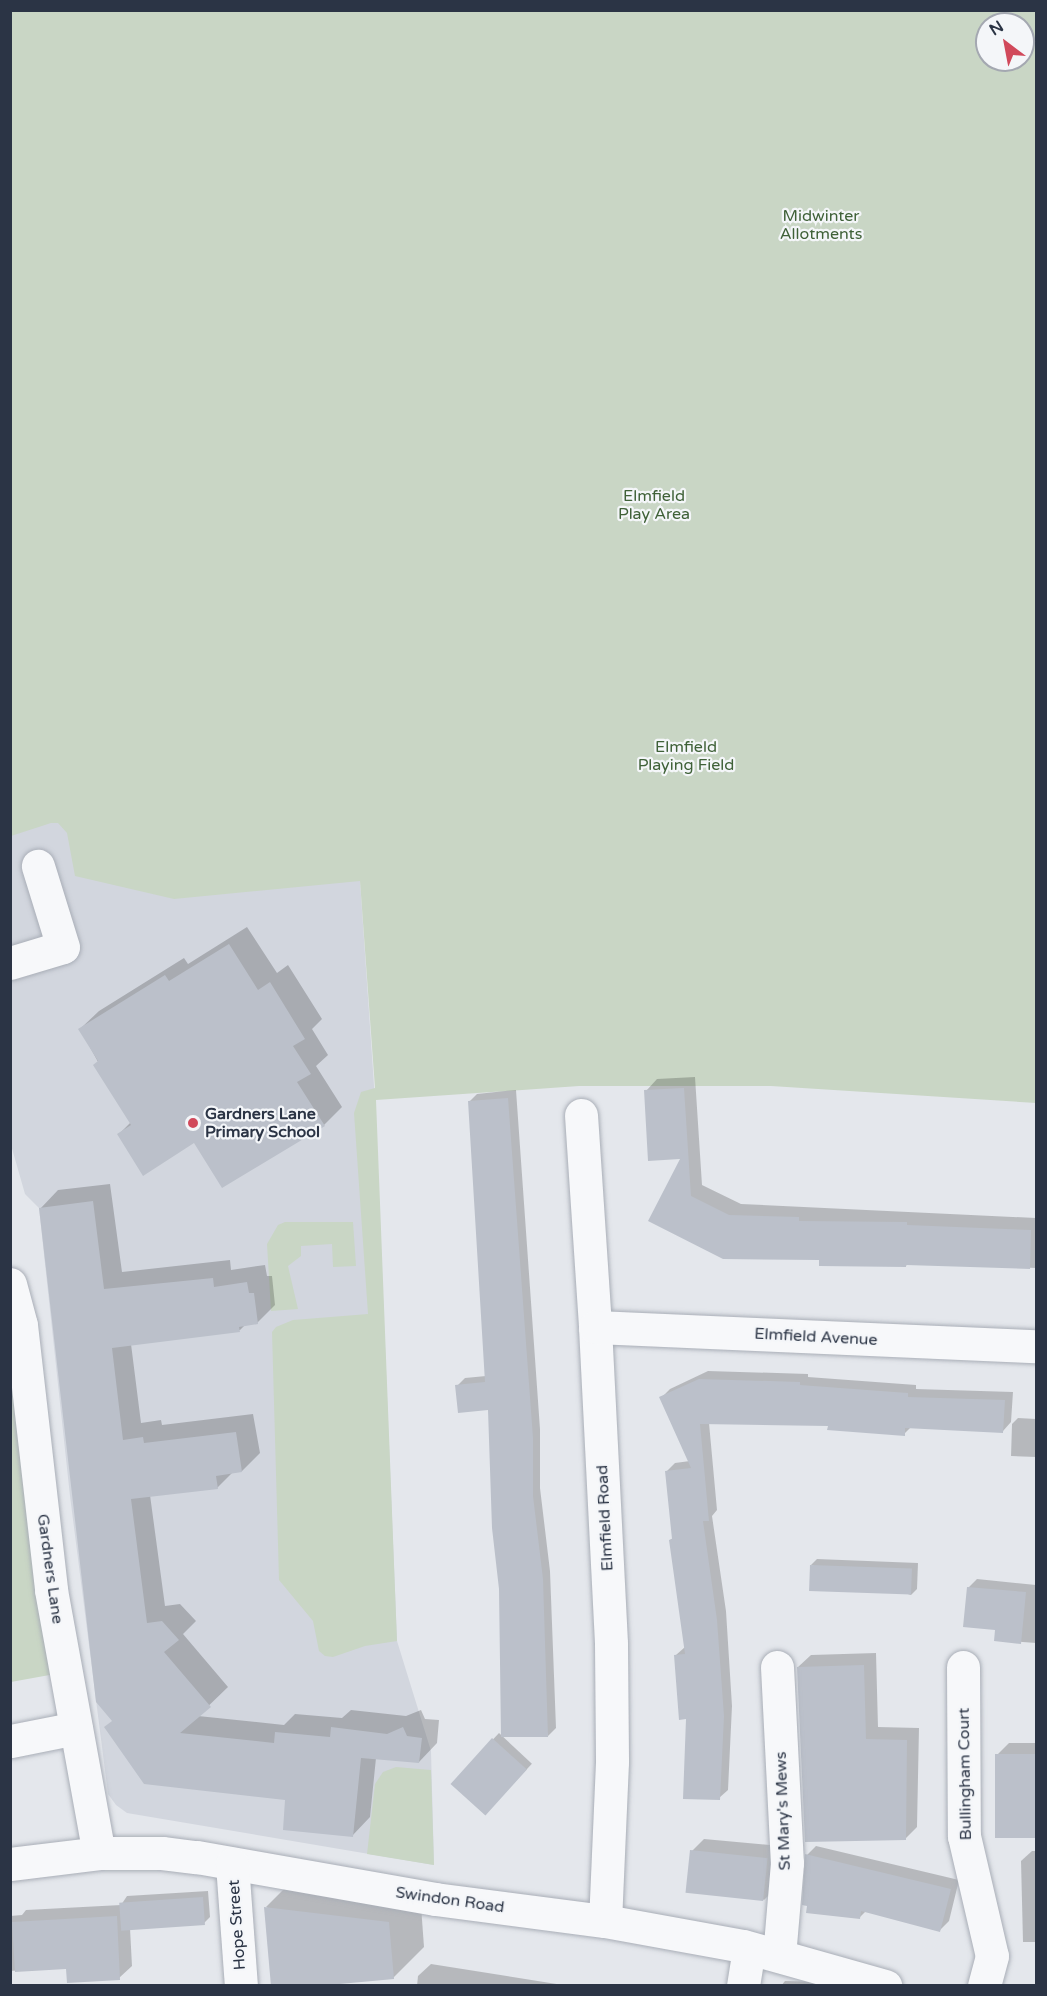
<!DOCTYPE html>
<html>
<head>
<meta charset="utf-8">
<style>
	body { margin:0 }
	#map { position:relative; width:1047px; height:1996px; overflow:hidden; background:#e4e7ec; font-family:"Varela Round",sans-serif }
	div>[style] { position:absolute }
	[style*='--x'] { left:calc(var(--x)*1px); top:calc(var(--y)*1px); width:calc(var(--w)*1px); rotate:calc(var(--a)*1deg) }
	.built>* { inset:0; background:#d2d6de }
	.green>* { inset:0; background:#c9d6c5 }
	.shadow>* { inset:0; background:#0003; transform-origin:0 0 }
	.building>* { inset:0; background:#bbc0ca; transform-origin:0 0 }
	.roads { filter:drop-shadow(0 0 2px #a9aeb7) drop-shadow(0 0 2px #a9aeb7) }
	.minor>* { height:33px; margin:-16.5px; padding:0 16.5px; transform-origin:16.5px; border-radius:16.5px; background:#f7f8fa }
	.dots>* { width:16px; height:16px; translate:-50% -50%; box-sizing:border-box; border:3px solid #f4f6f9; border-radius:50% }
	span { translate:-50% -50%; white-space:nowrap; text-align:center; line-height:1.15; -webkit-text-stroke:4.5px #f4f6f9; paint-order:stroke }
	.park-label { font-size:16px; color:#3f6138 }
	.poi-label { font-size:16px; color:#2b3445; font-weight:700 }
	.left { translate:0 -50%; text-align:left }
	.street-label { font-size:16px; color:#2b3445 }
	.frame { position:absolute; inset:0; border:12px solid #2b3445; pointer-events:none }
	.north { position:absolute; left:975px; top:12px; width:60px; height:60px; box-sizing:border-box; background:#f4f6f9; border:2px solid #a4a8b1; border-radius:50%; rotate:328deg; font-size:16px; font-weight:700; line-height:24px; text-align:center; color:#2b3445 }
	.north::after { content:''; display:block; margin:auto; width:21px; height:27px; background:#d1495b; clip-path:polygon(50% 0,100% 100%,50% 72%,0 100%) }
</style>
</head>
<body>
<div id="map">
	<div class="built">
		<div style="clip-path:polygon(11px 414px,360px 881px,375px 1100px,397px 1641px,431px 1751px,434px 1865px,127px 1813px,116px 1805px,108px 1794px,70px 1496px,39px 1208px,25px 1194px,11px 1145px)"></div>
	</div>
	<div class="green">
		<div style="clip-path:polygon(evenodd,11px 10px,1036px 11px,1036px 1103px,771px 1086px,579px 1086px,376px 1100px,397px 1641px,365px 1646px,333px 1657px,325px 1656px,319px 1651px,313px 1621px,279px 1580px,272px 1332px,276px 1327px,293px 1320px,368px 1314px,354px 1113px,361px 1092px,375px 1088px,360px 881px,174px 899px,75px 876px,67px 833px,58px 823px,51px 823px,11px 836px,11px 10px,987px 24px,1023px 24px,1023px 60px,987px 60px,987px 24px)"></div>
		<div style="clip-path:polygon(285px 1222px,353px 1222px,356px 1266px,333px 1267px,332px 1244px,301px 1246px,301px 1256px,288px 1266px,298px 1309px,271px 1311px,267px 1244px,278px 1225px)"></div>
		<div style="clip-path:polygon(10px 1284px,66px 1672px,11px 1682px,10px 1682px)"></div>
		<div style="clip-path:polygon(396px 1767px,431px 1770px,434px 1865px,367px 1854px,375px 1784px,383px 1772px)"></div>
	</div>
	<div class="shadow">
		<div style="clip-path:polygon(247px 927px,277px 973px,288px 965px,322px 1019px,312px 1029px,328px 1055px,316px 1066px,342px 1107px,324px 1125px,195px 1141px,119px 1134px,131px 1122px,80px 1029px,99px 1011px,184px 958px,188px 964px)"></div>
		<div style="clip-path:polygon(695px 1077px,702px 1185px,741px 1204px,1036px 1218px,1036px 1268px,908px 1263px,906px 1266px,820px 1259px,650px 1220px,682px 1157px,646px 1091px,657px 1079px)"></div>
		<div style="clip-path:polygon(516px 1090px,540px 1429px,540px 1488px,550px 1571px,556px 1728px,548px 1736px,500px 1589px,489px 1408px,457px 1386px,465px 1378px,486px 1376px,469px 1102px,477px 1094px)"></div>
		<div style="clip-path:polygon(110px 1184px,122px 1272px,230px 1260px,231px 1270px,265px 1265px,267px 1276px,272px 1276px,275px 1305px,257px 1323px,246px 1324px,240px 1330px,131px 1344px,141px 1423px,161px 1420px,162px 1425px,253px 1414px,260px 1453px,242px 1471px,233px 1472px,217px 1488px,150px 1495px,165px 1606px,180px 1604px,196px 1621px,183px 1634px,228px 1687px,198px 1716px,284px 1725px,295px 1714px,342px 1718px,351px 1710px,406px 1716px,421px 1710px,425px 1719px,439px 1720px,437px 1743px,419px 1762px,376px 1758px,370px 1817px,352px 1836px,287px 1799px,113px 1720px,40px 1209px,58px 1190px)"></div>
		<div style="clip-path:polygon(708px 1371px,808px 1374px,808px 1377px,916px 1385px,916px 1389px,1013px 1392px,1011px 1422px,1003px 1431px,911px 1427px,904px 1434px,829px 1425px,709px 1423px,717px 1510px,712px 1516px,726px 1611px,732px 1706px,728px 1790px,719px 1798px,688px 1717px,676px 1655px,685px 1647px,670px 1540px,673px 1538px,667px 1471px,675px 1463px,690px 1461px,661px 1398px,670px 1389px)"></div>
		<div style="clip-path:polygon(1018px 1418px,1036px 1419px,1036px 1457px,1011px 1456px,1012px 1424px)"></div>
		<div style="clip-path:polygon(817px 1559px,918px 1563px,917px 1589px,911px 1595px,811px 1565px)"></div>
		<div style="clip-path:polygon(977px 1579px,1036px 1585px,1036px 1643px,996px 1640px,997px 1629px,968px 1588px)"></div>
		<div style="clip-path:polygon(876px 1653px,878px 1727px,919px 1728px,917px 1827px,905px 1839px,798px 1667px,811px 1655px)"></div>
		<div style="left:499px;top:1733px;width:45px;height:69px;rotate:43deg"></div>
		<div style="clip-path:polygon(1009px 1743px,1036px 1743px,1036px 1837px,997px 1838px,996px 1756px)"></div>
		<div style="clip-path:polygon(704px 1839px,780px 1846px,777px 1887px,764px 1900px,692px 1851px)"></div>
		<div style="clip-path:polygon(816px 1846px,959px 1880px,949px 1921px,940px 1930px,866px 1911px,860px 1917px,807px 1855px)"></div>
		<div style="clip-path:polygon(1032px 1851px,1036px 1851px,1036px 1942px,1023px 1942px,1021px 1861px)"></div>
		<div style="clip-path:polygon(296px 1877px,420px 1892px,424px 1947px,393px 1978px,266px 1907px)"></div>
		<div style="clip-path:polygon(208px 1891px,210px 1917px,204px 1923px,130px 1928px,132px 1966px,119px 1978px,68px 1967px,10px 1971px,10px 1916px,22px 1915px,26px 1910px,121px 1905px,127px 1896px)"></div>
		<div style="clip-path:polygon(431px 1964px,569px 1986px,417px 1986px,418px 1976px)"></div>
		<div style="clip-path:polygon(785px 1981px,903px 1984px,903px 1986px,781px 1986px)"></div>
	</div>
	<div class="building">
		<div style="clip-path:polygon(229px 944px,258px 990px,270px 982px,305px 1039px,293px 1046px,311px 1074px,297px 1082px,325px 1126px,222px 1188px,194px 1143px,143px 1176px,117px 1134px,131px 1125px,93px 1065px,98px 1061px,78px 1029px,165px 975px,169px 981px)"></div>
		<div style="clip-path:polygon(684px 1088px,691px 1196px,729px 1215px,799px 1217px,799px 1221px,907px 1222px,907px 1225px,1031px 1230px,1030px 1269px,906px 1265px,906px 1267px,819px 1266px,819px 1260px,723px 1259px,648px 1221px,680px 1159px,648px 1161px,644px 1090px)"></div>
		<div style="clip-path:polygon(508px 1098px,533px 1438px,533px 1496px,543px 1579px,548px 1737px,501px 1737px,499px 1589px,492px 1528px,488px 1410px,458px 1413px,455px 1385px,485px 1382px,468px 1101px)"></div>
		<div style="clip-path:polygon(93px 1201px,104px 1289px,213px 1278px,214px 1287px,247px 1282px,249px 1293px,254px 1293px,258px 1324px,239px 1327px,240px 1332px,112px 1348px,123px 1440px,143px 1437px,144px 1443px,236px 1432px,242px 1472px,216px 1476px,218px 1489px,131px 1499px,147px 1623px,162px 1621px,179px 1640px,164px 1652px,211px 1707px,180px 1733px,274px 1743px,275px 1732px,330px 1737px,331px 1727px,387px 1734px,403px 1727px,407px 1736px,422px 1738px,419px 1763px,361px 1758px,353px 1837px,283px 1830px,285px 1800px,144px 1784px,104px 1727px,112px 1721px,96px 1702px,39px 1208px)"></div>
		<div style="clip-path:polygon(699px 1379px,800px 1382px,800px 1385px,908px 1393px,908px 1397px,1005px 1400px,1003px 1433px,905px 1428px,905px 1436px,827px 1430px,828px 1426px,700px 1424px,709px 1521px,703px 1521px,717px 1620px,724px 1716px,720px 1800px,683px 1799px,686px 1719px,679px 1720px,674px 1655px,685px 1654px,669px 1540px,672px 1539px,665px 1471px,691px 1468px,659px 1397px)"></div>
		<div style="left:810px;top:1565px;width:102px;height:26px;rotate:2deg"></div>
		<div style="clip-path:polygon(967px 1587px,1026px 1592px,1021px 1644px,994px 1641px,995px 1630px,963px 1627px)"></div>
		<div style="clip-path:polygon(864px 1665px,866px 1739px,907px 1740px,906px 1840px,805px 1842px,797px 1667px)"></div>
		<div style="left:492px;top:1738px;width:47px;height:62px;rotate:42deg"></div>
		<div style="left:1036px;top:1754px;width:84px;height:41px;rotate:90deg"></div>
		<div style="left:690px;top:1850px;width:78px;height:43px;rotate:6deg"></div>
		<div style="clip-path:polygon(805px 1854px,951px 1889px,940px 1932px,861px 1911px,860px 1919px,806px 1913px,807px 1906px,802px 1905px)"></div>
		<div style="left:203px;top:1897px;width:28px;height:84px;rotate:86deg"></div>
		<div style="clip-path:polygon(264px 1907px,389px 1922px,394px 1979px,318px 1986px,271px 1986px)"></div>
		<div style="clip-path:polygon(117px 1916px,120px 1980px,67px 1983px,66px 1969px,15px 1972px,12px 1922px)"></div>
	</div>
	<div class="roads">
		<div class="minor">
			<div style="--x:10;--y:963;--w:55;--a:-16.8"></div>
			<div style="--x:63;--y:947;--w:85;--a:-107.2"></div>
			<div style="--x:581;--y:1115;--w:212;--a:86.2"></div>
			<div style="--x:595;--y:1327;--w:317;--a:87.1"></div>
			<div style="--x:611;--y:1644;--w:118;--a:89.5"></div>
			<div style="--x:612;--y:1762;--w:159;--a:92.5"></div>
			<div style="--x:10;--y:1284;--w:42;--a:75"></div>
			<div style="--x:21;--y:1325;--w:267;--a:83.5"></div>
			<div style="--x:51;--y:1590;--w:267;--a:79.7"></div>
			<div style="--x:595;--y:1327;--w:441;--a:2.5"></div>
			<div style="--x:777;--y:1667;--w:196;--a:87.1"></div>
			<div style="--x:787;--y:1863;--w:93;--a:94.9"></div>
			<div style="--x:963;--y:1667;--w:169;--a:89.7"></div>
			<div style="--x:964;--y:1836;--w:123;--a:76.9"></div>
			<div style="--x:992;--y:1956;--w:31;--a:105"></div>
			<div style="--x:11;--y:1741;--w:66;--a:-11.3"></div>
			<div style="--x:10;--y:1864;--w:90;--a:-7"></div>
			<div style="--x:99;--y:1853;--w:63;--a:0"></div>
			<div style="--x:162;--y:1853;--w:35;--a:7"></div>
			<div style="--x:197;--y:1857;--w:242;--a:10"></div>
			<div style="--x:435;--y:1899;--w:171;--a:7.4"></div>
			<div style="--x:605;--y:1921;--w:140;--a:10.3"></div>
			<div style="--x:743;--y:1946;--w:148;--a:15.7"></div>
			<div style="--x:232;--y:1864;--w:122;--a:85.8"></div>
			<div style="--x:743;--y:1986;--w:38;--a:-81"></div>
		</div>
	</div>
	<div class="dots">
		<div style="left:193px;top:1123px;background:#d1495b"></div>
	</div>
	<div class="park-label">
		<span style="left:821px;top:225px">Midwinter<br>Allotments</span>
		<span style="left:654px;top:505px">Elmfield<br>Play Area</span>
		<span style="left:686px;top:756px">Elmfield<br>Playing Field</span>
	</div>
	<div class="poi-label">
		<span class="left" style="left:205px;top:1123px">Gardners Lane<br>Primary School</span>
	</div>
	<div class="street-label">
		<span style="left:816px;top:1337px;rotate:3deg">Elmfield Avenue</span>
		<span style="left:605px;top:1518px;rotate:-93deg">Elmfield Road</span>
		<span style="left:50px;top:1569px;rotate:82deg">Gardners Lane</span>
		<span style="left:965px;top:1774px;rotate:-91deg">Bullingham Court</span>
		<span style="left:783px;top:1811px;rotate:-92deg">St Mary's Mews</span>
		<span style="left:450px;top:1900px;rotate:8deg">Swindon Road</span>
		<span style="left:237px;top:1925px;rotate:-94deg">Hope Street</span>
	</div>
	<div class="frame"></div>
	<div class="north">N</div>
</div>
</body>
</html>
